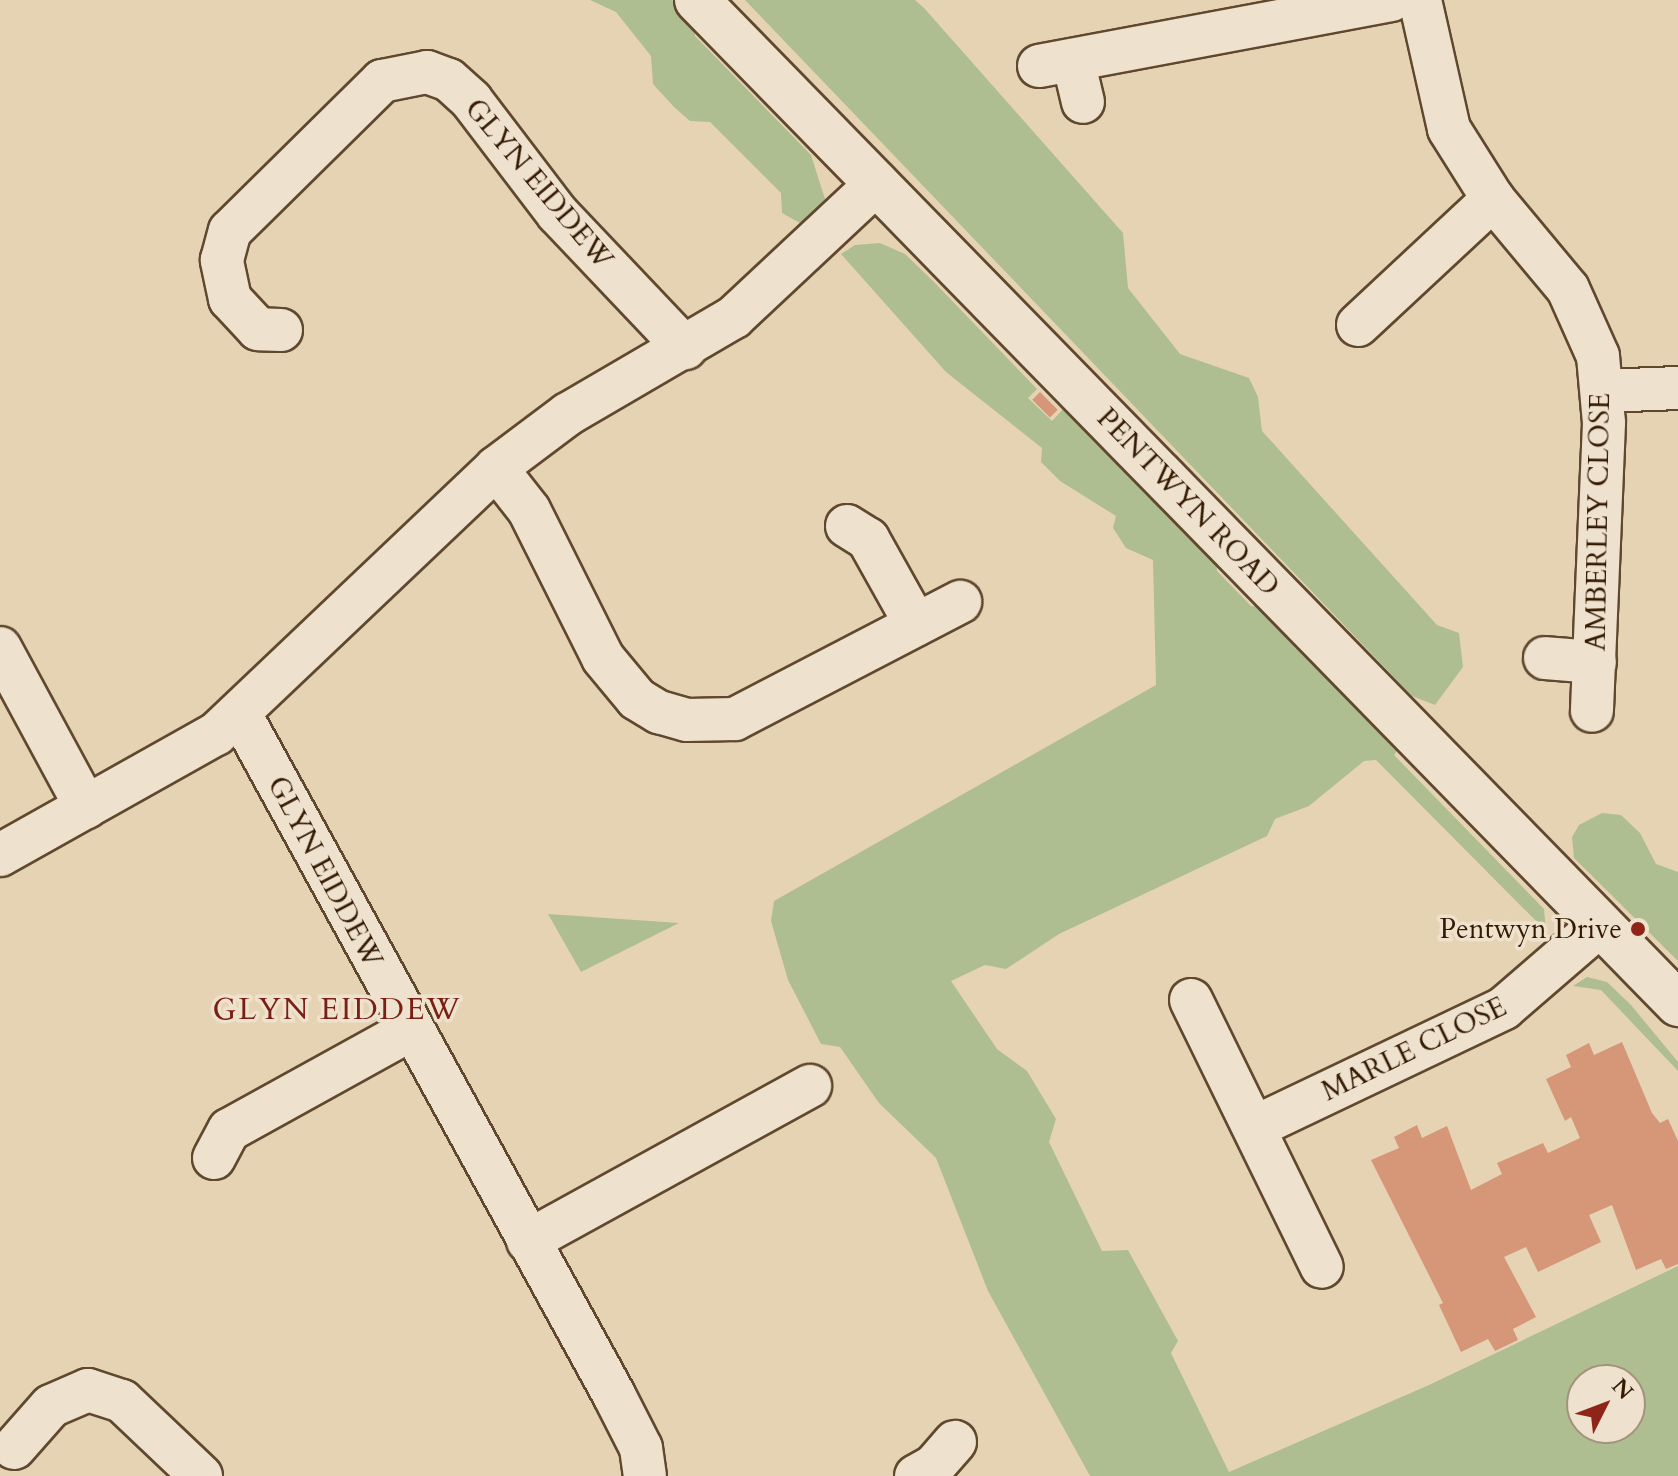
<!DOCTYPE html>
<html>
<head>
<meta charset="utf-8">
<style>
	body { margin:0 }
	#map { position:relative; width:1678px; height:1476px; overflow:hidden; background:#e5d3b4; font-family:Cardo,serif }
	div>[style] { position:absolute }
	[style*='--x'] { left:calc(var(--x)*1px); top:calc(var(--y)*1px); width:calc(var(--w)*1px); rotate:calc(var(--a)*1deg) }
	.green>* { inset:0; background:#afbe91 }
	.building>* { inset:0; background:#d69678; transform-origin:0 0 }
	.roads { filter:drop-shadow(2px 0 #60482e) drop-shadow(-2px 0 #60482e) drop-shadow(0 2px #60482e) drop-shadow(0 -2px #60482e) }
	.street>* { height:42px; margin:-21px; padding:0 21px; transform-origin:21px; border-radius:21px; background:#eee2ce }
	.secondary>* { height:44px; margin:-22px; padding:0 22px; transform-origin:22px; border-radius:22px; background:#eee2ce }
	.dots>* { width:22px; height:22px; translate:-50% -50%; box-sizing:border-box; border:4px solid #eee2ce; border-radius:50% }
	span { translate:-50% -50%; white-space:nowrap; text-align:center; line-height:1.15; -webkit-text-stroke:7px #eee2ce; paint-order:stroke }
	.street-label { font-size:28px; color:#341a02 }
	.poi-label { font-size:28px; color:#341a02 }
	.right { translate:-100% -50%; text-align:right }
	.neighbourhood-label { font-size:30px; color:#7a1f14; letter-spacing:2px }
	.north { position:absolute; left:1566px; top:1364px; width:80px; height:80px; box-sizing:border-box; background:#eee2ce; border:2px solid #a4927c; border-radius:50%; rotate:48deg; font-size:22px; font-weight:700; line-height:32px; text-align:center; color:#341a02 }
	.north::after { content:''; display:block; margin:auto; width:28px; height:36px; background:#8f2418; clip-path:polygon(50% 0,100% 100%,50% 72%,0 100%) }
</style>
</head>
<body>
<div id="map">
	<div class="green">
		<div style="clip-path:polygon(590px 0,672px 0,682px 8px,694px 20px,695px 36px,811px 155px,825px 199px,825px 217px,800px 223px,782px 213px,781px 193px,710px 122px,690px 121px,674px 107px,653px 84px,651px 56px,616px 12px)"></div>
		<div style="clip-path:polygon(745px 0,915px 0,924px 8px,1123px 233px,1128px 288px,1180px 354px,1249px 378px,1258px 397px,1262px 431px,1437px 625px,1459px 633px,1463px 667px,1435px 705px,1412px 696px)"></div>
		<div style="clip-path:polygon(evenodd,880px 243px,905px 254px,933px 281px,1037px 389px,1028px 398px,1052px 421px,1067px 405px,1216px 558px,1217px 571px,1251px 606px,1270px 608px,1399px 748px,1394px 755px,1544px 909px,1546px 931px,1376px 760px,1364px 761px,1309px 806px,1275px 819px,1267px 836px,1059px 934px,1006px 969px,985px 965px,951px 981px,997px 1049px,1027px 1071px,1056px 1119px,1049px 1142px,1102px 1251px,1128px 1250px,1178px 1341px,1171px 1353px,1229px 1472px,1429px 1385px,1678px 1266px,1678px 1476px,1090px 1476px,988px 1291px,936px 1158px,879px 1103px,840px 1047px,821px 1044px,788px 980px,771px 921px,774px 901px,1156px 685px,1153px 560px,1126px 548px,1113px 528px,1116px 516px,1060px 481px,1041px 462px,1042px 448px,946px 372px,841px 254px,855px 245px,880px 243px,1582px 1380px,1630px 1380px,1630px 1428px,1582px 1428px,1582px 1380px)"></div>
		<div style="clip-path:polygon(1602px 813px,1621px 815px,1640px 833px,1656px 864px,1678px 872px,1678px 961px,1574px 858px,1572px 837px,1579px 825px)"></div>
		<div style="clip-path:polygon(548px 914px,679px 923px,581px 972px)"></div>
		<div style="clip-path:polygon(1587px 977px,1607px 982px,1631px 1005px,1678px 1062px,1678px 1071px,1601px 990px,1573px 986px)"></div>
	</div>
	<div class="building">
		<div style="left:1040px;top:392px;width:25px;height:11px;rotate:45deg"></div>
		<div style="clip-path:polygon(1622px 1042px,1652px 1113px,1660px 1123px,1668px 1119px,1678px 1141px,1678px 1264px,1666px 1269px,1661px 1259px,1636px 1270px,1612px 1205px,1589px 1215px,1601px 1242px,1538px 1272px,1526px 1247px,1504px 1257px,1536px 1317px,1513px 1329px,1518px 1340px,1495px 1351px,1488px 1339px,1461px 1352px,1439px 1305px,1443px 1303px,1371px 1160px,1399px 1148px,1394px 1137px,1417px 1125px,1422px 1138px,1447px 1126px,1471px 1190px,1502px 1174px,1497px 1163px,1543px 1143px,1548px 1153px,1580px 1138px,1571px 1117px,1565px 1121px,1546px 1079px,1571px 1067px,1566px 1055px,1589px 1043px,1594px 1055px)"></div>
	</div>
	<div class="roads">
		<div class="street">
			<div style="--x:1420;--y:0;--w:132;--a:77.3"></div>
			<div style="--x:1449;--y:129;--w:83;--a:57.8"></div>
			<div style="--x:1493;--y:199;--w:117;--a:50.2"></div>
			<div style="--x:1568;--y:289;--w:73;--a:65.9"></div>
			<div style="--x:1598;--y:356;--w:67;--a:84.9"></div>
			<div style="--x:1604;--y:423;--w:288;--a:92.4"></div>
			<div style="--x:1073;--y:60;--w:43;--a:76.6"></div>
			<div style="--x:1039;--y:66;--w:358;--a:-10.6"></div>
			<div style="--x:1358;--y:325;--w:185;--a:-43"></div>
			<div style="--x:281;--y:330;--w:23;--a:-178"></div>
			<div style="--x:258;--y:329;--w:41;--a:-133"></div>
			<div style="--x:230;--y:299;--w:40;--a:-102"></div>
			<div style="--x:222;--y:260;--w:30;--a:-75"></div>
			<div style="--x:230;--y:231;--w:214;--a:-44.6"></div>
			<div style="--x:382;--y:81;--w:46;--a:-11.3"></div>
			<div style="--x:427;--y:72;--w:23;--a:20"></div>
			<div style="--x:449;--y:80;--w:30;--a:42"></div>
			<div style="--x:471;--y:100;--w:143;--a:52.7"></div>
			<div style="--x:558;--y:214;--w:185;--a:46.5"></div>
			<div style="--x:1603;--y:391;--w:75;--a:-2.3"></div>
			<div style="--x:496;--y:468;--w:53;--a:51.8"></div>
			<div style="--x:529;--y:510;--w:165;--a:63.4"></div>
			<div style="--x:603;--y:658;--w:53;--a:50.3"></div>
			<div style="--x:637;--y:699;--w:26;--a:31"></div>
			<div style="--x:659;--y:712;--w:29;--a:16"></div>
			<div style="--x:687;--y:720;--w:48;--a:-1.2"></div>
			<div style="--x:735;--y:719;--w:254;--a:-27.5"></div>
			<div style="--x:847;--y:526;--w:25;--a:32"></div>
			<div style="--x:868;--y:539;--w:98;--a:60.8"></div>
			<div style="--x:0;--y:648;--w:181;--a:61.6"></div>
			<div style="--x:1545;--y:658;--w:50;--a:4.6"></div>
			<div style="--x:240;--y:714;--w:777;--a:61.22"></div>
			<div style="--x:614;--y:1395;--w:59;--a:63"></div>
			<div style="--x:641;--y:1448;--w:28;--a:82"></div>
			<div style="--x:0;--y:855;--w:248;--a:-29.3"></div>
			<div style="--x:216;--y:734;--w:386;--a:-43.5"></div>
			<div style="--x:496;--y:468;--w:90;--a:-36.9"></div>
			<div style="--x:568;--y:414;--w:192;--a:-30.3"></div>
			<div style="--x:734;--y:317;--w:196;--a:-43.1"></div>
			<div style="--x:1191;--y:1000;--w:297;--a:63.9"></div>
			<div style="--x:1255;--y:1127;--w:276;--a:-25.5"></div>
			<div style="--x:1504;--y:1008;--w:127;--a:-40.8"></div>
			<div style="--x:214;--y:1158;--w:32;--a:-62"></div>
			<div style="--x:229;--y:1130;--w:207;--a:-28.9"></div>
			<div style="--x:528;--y:1241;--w:322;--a:-28.8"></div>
			<div style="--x:14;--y:1448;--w:56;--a:-48.6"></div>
			<div style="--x:51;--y:1406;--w:40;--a:-23.4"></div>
			<div style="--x:88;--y:1390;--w:36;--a:18"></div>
			<div style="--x:122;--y:1401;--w:109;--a:43.5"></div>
			<div style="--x:916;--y:1476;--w:21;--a:-29"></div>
			<div style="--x:934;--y:1466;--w:32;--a:-49"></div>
		</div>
		<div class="secondary">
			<div style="--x:697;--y:0;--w:1404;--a:45.66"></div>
		</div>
	</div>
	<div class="dots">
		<div style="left:1638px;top:929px;background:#8f2418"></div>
	</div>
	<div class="street-label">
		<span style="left:539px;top:184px;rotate:50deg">GLYN EIDDEW</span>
		<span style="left:1188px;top:502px;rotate:46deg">PENTWYN ROAD</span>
		<span style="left:1598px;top:522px;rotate:-89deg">AMBERLEY CLOSE</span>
		<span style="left:325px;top:872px;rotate:62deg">GLYN EIDDEW</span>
		<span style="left:1414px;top:1049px;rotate:-26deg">MARLE CLOSE</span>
	</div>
	<div class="poi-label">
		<span class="right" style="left:1622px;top:929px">Pentwyn Drive</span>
	</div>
	<div class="neighbourhood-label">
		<span style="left:337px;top:1010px">GLYN EIDDEW</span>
	</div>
	<div class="north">N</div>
</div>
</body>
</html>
